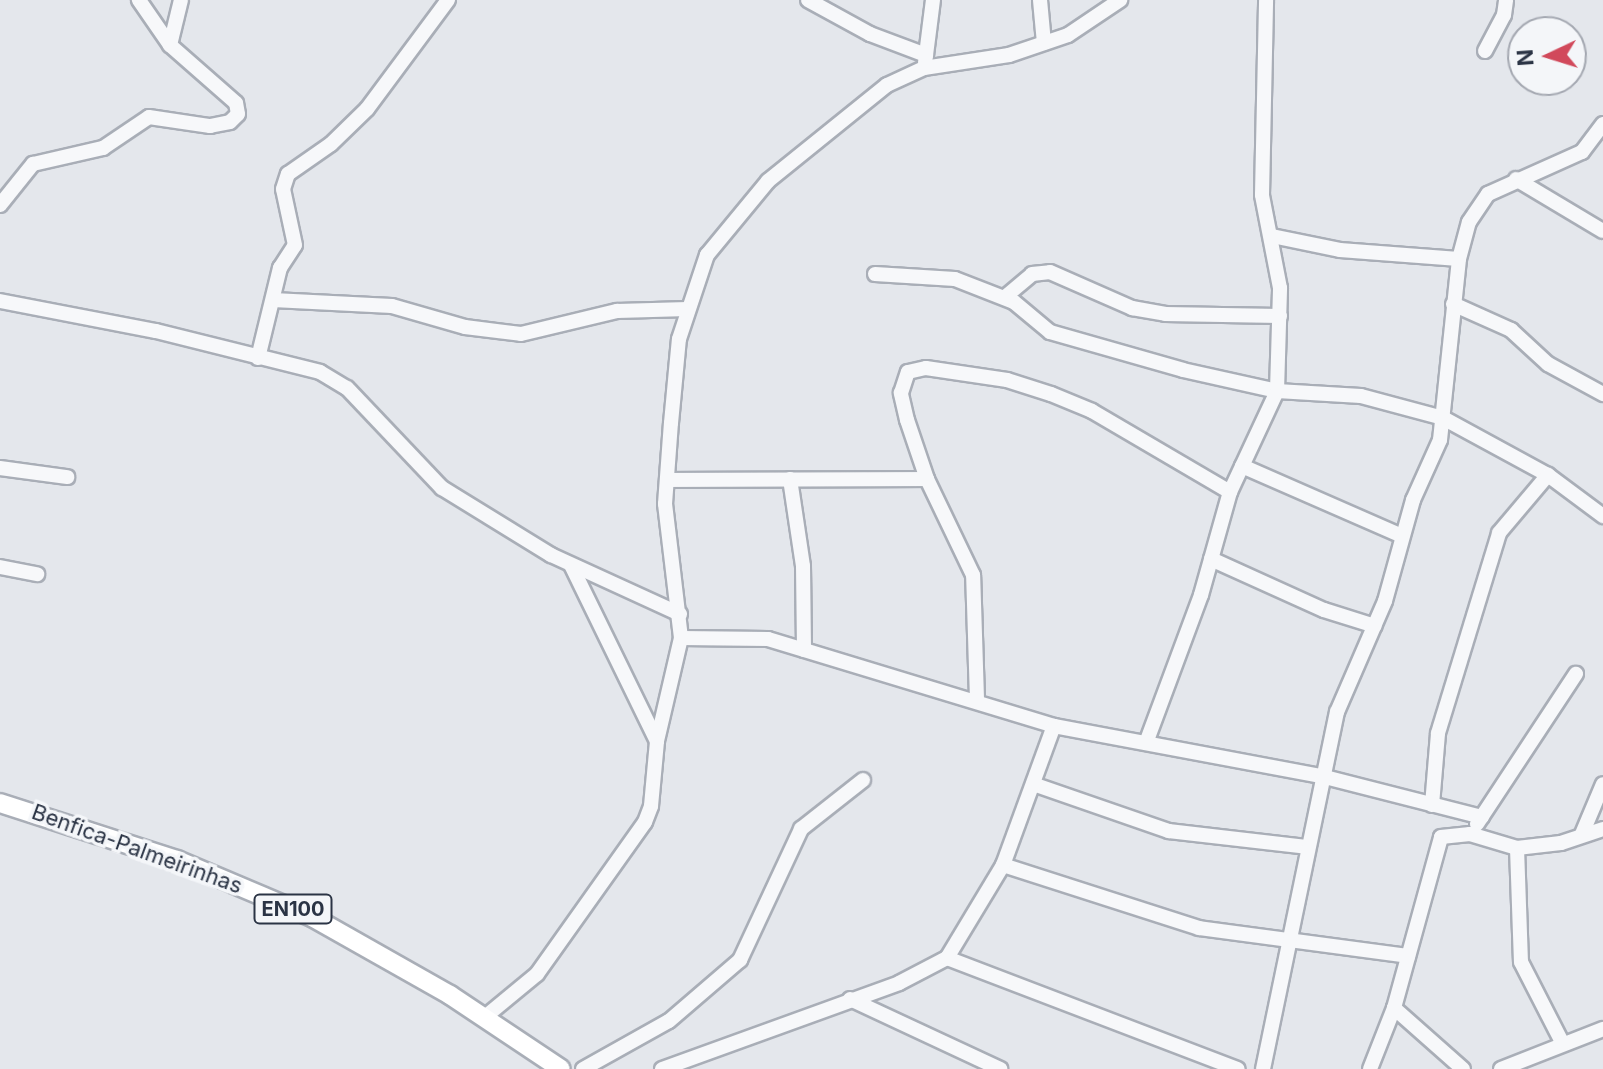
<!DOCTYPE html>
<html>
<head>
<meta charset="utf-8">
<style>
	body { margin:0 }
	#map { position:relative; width:1603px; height:1069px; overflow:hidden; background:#e4e7ec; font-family:Inter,sans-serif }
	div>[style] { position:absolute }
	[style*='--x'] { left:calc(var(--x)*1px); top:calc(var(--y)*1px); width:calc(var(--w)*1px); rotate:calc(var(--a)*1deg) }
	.roads { filter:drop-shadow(2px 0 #a9aeb7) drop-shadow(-2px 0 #a9aeb7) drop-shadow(0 2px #a9aeb7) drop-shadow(0 -2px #a9aeb7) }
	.minor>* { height:14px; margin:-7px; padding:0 7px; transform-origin:7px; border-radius:7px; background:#f7f8fa }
	.major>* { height:18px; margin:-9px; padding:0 9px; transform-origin:9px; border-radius:9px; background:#fff }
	span { translate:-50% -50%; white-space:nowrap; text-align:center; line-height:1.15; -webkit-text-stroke:7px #f4f6f9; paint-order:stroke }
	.shield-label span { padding:2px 6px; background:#f4f6f9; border:2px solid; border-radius:6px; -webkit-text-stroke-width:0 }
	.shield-label { font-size:20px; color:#2b3445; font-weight:700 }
	.street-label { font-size:22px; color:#2b3445 }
	.north { position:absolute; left:1507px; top:16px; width:80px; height:80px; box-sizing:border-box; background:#f4f6f9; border:2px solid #a4a8b1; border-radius:50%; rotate:266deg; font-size:22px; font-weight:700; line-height:32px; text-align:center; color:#2b3445 }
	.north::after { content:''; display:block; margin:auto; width:28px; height:36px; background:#d1495b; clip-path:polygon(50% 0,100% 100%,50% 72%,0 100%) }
</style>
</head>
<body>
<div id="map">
	<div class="roads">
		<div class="minor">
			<div style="--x:808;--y:0;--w:71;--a:28.7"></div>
			<div style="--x:870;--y:34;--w:60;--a:20.6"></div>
			<div style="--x:1040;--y:0;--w:43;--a:84.7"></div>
			<div style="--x:170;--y:45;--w:46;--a:-76.3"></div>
			<div style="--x:1485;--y:51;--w:41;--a:-62.2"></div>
			<div style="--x:1504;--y:15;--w:15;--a:-82"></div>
			<div style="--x:925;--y:63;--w:64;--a:-82.8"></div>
			<div style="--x:1516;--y:179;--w:101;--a:30.9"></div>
			<div style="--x:0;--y:205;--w:53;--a:-51.2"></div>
			<div style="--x:33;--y:164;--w:72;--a:-12.9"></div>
			<div style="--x:103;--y:148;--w:55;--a:-34"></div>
			<div style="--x:149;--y:117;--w:62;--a:8.4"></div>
			<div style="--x:210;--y:126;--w:20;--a:-11"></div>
			<div style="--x:230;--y:122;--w:11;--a:-45"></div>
			<div style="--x:238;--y:114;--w:11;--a:-100"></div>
			<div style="--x:236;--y:103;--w:88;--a:-138.7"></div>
			<div style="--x:170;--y:45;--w:55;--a:-124.6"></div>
			<div style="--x:1272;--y:236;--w:69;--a:11.6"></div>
			<div style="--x:1340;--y:250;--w:119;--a:4.3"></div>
			<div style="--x:875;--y:274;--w:80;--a:3.6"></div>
			<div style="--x:955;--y:279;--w:63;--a:21.3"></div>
			<div style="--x:1014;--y:302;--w:47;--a:39.8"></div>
			<div style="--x:1050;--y:332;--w:138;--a:15.9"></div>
			<div style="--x:1183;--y:370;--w:96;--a:12.6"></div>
			<div style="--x:1277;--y:391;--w:84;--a:3.4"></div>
			<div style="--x:1361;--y:396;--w:85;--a:15"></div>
			<div style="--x:1443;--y:418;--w:119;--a:28.5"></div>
			<div style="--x:1548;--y:475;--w:69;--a:36.7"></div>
			<div style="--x:1005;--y:297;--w:35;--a:-40"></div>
			<div style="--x:1032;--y:274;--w:18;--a:-6"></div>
			<div style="--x:1050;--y:272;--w:90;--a:23.7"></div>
			<div style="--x:1132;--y:308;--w:34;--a:10"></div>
			<div style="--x:1165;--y:314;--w:115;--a:1"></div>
			<div style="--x:273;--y:300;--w:119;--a:2.9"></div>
			<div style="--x:392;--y:306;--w:76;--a:16"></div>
			<div style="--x:465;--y:327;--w:56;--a:7.1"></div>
			<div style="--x:521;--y:334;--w:99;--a:-13.5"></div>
			<div style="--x:617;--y:311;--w:71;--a:-1.6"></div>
			<div style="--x:0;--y:301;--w:159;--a:10.9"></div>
			<div style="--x:156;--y:331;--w:169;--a:14"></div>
			<div style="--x:320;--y:372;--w:31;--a:31"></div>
			<div style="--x:347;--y:388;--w:138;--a:46.5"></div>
			<div style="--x:442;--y:488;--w:128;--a:31.6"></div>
			<div style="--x:551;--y:555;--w:142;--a:24.6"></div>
			<div style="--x:1453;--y:304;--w:64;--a:24.1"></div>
			<div style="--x:1511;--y:330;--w:50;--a:42.6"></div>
			<div style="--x:1548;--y:364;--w:63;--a:28.6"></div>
			<div style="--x:258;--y:358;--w:93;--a:-76.3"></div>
			<div style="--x:280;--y:268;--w:27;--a:-57"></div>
			<div style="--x:295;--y:245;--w:57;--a:-102.1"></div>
			<div style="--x:283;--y:189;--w:16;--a:-72"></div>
			<div style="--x:288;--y:174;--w:52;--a:-34.9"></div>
			<div style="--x:331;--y:144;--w:50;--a:-44.2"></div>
			<div style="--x:367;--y:109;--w:136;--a:-53.4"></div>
			<div style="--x:1242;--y:466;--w:175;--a:23.6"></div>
			<div style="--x:0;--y:468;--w:68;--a:7.7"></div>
			<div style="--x:790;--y:479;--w:88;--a:81.5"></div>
			<div style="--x:803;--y:566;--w:84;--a:89.3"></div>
			<div style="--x:667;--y:480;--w:260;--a:-0.2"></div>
			<div style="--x:1211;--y:559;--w:124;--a:24.3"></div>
			<div style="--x:1324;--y:610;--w:53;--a:17.4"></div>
			<div style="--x:571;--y:565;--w:196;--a:64"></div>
			<div style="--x:0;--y:567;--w:38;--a:11"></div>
			<div style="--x:681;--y:638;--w:87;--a:0.7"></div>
			<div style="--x:768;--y:639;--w:299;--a:16.9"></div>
			<div style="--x:1054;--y:726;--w:272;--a:10.6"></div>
			<div style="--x:1321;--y:776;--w:166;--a:14.3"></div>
			<div style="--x:977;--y:699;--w:124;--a:-91.8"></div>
			<div style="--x:973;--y:575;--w:106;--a:-115.6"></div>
			<div style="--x:927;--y:479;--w:62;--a:-108.7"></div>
			<div style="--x:907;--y:420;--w:28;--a:-103"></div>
			<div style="--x:901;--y:393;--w:22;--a:-72"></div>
			<div style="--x:908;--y:372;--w:18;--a:-13"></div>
			<div style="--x:926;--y:368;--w:82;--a:8.4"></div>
			<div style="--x:1007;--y:380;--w:46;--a:17.7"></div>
			<div style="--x:1051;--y:394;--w:44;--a:22.5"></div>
			<div style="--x:1092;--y:411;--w:160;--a:30.4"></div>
			<div style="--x:1146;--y:743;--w:158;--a:-69.6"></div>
			<div style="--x:1201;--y:595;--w:107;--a:-74.3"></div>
			<div style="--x:1230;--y:492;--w:111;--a:-65"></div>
			<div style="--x:1277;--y:391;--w:103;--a:-88.3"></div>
			<div style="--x:1280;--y:288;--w:95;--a:-101"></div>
			<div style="--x:1262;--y:195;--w:195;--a:-88.8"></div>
			<div style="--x:1033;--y:784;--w:144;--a:19.1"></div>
			<div style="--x:1169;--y:831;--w:140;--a:6.6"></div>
			<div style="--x:1432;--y:805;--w:72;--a:-85.2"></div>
			<div style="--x:1438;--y:733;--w:209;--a:-73"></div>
			<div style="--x:1499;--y:533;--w:76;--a:-49.8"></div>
			<div style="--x:1477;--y:824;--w:180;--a:-56.6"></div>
			<div style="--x:1582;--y:834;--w:54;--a:-67.2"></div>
			<div style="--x:1517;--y:848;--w:114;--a:88"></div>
			<div style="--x:1521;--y:962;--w:92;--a:62.9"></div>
			<div style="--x:1003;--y:865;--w:206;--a:17.8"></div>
			<div style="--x:1199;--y:928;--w:211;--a:7.6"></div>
			<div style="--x:947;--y:958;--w:311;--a:20.9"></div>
			<div style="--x:850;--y:999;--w:166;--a:25"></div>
			<div style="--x:1394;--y:1008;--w:92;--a:41.5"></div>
			<div style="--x:485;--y:1017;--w:67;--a:-39.6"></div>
			<div style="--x:537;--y:974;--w:186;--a:-54.6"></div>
			<div style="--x:645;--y:822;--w:17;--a:-69"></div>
			<div style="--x:651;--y:806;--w:65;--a:-84.7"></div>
			<div style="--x:657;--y:741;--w:106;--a:-76.9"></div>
			<div style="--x:681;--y:638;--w:135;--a:-96.8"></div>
			<div style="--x:665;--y:504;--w:81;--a:-85.8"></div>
			<div style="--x:671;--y:423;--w:84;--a:-84.6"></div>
			<div style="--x:679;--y:339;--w:89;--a:-71.6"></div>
			<div style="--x:707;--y:255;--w:96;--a:-50.5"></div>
			<div style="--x:768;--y:181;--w:153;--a:-38.9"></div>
			<div style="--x:887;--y:85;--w:41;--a:-24.7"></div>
			<div style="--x:924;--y:68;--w:86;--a:-8.7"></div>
			<div style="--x:1009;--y:55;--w:62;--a:-18.7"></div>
			<div style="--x:1068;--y:35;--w:63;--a:-33.9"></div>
			<div style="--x:583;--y:1069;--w:98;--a:-29.2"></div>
			<div style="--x:669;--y:1021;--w:94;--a:-40.7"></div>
			<div style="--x:740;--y:960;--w:145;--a:-65"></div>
			<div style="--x:801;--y:829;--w:79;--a:-38.3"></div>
			<div style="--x:662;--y:1069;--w:252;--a:-19.9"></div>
			<div style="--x:899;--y:983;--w:54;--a:-27.5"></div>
			<div style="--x:947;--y:958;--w:109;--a:-58.9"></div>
			<div style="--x:1003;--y:865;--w:148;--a:-69.9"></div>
			<div style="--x:1263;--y:1069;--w:365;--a:-78.3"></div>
			<div style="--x:1337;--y:712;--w:121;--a:-66.6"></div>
			<div style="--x:1385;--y:601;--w:105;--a:-74.5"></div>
			<div style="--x:1413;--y:500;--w:66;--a:-65.8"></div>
			<div style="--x:1440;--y:440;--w:182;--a:-84"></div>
			<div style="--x:1459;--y:259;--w:38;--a:-75"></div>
			<div style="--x:1469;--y:222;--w:34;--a:-56"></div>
			<div style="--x:1488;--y:194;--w:103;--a:-24.1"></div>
			<div style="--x:1582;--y:152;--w:35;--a:-53"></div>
			<div style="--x:1370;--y:1069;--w:66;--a:-68.5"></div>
			<div style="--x:1394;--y:1008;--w:177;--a:-74.6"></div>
			<div style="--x:1441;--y:837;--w:29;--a:-6"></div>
			<div style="--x:1470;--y:834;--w:49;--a:16.6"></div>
			<div style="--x:1517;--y:848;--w:44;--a:-6.5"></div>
			<div style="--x:1561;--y:843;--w:44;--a:-18.4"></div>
			<div style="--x:1501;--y:1069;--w:110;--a:-21.4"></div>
		</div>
		<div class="major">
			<div style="--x:0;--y:803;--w:186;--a:17.9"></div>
			<div style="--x:177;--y:860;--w:149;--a:22.9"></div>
			<div style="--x:314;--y:918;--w:156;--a:29.5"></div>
			<div style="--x:450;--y:995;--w:133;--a:33.7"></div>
		</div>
	</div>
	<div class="shield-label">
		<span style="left:293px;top:909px">EN100</span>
	</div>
	<div class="street-label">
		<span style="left:137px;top:849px;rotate:20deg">Benfica-Palmeirinhas</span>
	</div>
	<div class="north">N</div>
</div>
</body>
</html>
